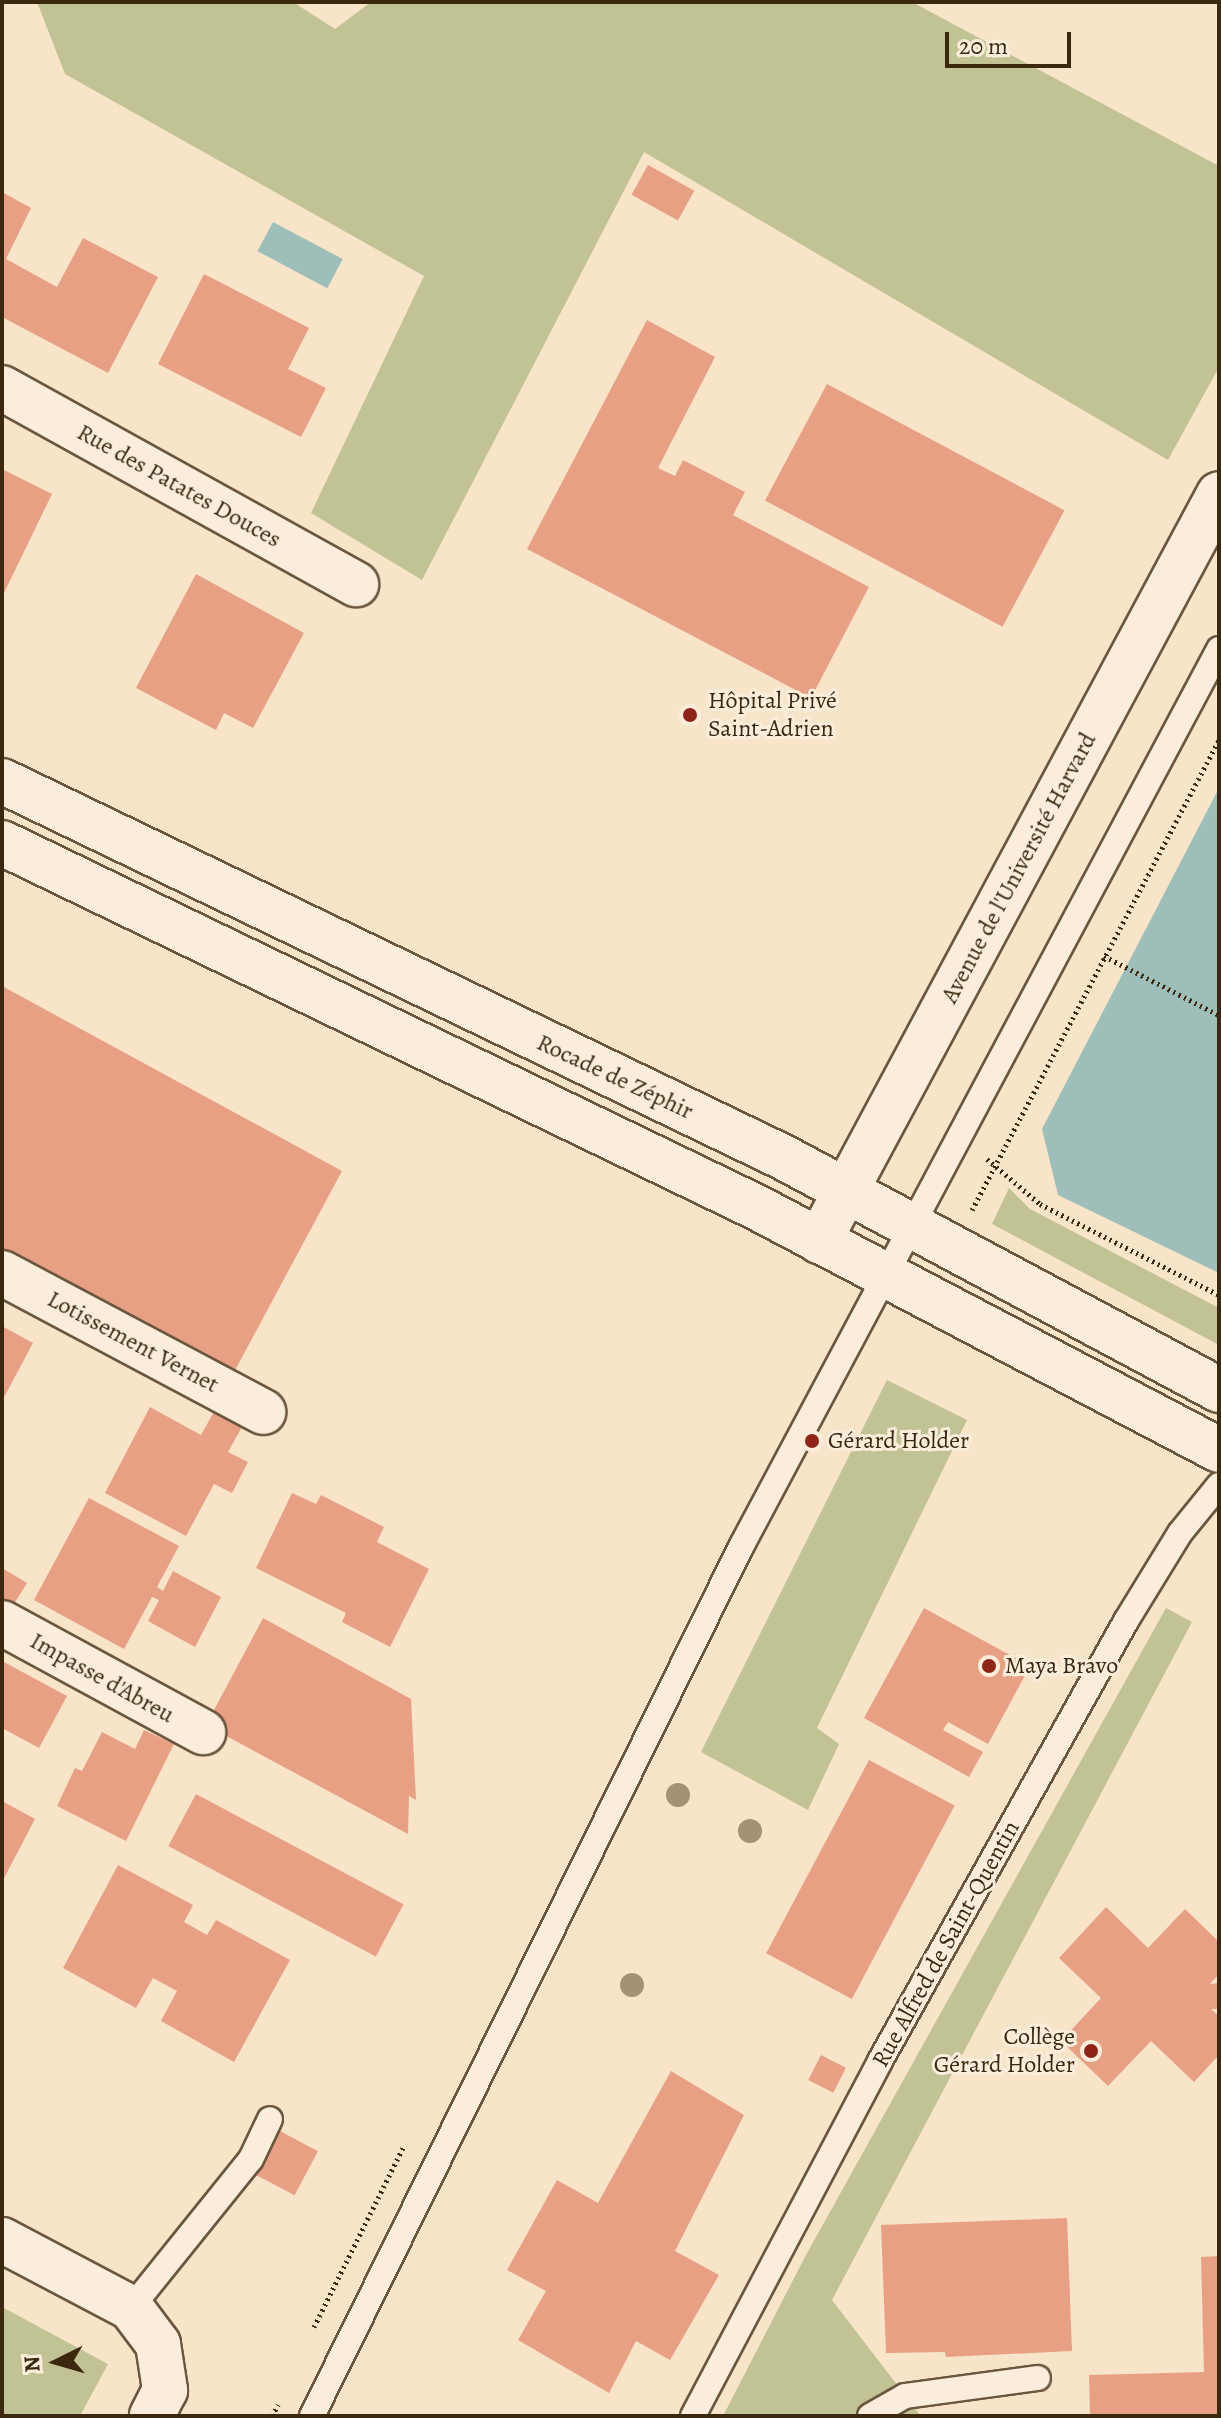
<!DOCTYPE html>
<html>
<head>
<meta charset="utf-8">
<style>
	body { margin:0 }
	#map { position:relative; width:1221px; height:2418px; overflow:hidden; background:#f8e4c9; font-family:Alegreya,serif }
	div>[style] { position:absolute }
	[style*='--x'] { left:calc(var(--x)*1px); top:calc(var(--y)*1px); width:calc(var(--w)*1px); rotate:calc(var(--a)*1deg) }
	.green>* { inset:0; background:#c1c394 }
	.water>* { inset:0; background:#9dbeb9; transform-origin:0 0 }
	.building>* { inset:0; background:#e8a084; transform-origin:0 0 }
	.path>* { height:5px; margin-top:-2.5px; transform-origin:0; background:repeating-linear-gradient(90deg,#3c280f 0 2px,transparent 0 6px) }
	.roads { filter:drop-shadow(2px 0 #6b573e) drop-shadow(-2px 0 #6b573e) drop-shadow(0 2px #6b573e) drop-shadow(0 -2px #6b573e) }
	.lane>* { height:24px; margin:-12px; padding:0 12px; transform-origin:12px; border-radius:12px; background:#faeddc }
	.street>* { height:44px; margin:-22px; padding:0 22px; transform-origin:22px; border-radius:22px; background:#faeddc }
	.secondary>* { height:44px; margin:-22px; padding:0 22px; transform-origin:22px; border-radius:22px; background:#faeddc }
	.trees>* { width:24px; height:24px; margin:-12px; border-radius:50%; background:#a39275 }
	.dots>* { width:22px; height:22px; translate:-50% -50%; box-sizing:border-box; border:4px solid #faeddc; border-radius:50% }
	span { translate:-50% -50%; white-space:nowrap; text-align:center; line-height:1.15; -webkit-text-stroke:6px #faeddc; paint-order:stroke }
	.street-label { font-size:24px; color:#3c280f }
	.poi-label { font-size:24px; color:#3c280f }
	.left { translate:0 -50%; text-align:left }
	.right { translate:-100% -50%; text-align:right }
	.frame { position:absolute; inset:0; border:4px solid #3c280f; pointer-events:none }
	.north { position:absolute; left:16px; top:2322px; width:80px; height:80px; -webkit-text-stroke:6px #faeddc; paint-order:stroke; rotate:265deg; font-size:22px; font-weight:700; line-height:32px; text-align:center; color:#3c280f }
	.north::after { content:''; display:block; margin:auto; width:28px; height:36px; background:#3c280f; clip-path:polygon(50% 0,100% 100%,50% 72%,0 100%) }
	.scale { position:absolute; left:945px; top:32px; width:126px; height:36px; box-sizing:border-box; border:4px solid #3c280f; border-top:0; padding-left:10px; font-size:24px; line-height:28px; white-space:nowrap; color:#3c280f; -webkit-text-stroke:6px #faeddc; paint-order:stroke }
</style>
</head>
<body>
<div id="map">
	<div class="green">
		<div style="clip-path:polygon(37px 2px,293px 2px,335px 29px,371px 2px,912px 2px,1219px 166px,1219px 367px,1168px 460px,644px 152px,422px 580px,311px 513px,424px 276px,65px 74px)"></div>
		<div style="clip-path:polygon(1009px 1188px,1030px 1209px,1219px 1308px,1219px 1345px,992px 1224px)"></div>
		<div style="clip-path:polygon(887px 1380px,967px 1420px,817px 1728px,839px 1744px,808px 1810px,701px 1752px)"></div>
		<div style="clip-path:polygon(1166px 1608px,1192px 1622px,832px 2300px,921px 2416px,723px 2416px,806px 2255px)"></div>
		<div style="clip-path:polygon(2px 2307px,108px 2364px,80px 2416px,2px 2416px)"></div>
	</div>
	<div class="water">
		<div style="left:273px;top:222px;width:79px;height:33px;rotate:28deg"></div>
		<div style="clip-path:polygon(1219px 788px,1219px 1273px,1058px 1195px,1042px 1129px)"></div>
	</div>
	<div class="building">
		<div style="left:648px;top:165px;width:53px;height:34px;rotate:29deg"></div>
		<div style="clip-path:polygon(2px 192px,31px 208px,6px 259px,57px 287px,83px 238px,158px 277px,108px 373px,2px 317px)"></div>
		<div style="clip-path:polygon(204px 274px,309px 328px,288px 369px,326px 388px,301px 437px,158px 364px)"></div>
		<div style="clip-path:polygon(647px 320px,715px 357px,658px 468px,675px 476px,683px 460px,745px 492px,733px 515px,869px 587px,811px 698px,527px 549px)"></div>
		<div style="left:827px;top:384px;width:269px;height:132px;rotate:28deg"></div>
		<div style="clip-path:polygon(2px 469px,52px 494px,2px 597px)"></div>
		<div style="clip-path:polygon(196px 574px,304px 633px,253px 728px,224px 713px,216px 730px,136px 688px)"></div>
		<div style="clip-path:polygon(2px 986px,342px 1171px,233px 1374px,2px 1248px)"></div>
		<div style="clip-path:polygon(2px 1326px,33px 1343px,2px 1401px)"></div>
		<div style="clip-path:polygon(150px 1407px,201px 1435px,215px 1410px,243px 1425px,228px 1452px,248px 1462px,232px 1493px,214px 1484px,186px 1536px,105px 1493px)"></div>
		<div style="clip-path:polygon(292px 1493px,316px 1504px,321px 1495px,384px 1527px,377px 1542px,429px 1569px,390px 1647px,342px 1622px,346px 1613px,256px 1568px)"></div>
		<div style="clip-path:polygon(89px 1498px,179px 1546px,157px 1587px,163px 1591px,173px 1571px,221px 1597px,195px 1647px,148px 1621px,159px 1600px,152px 1597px,124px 1649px,34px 1600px)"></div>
		<div style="clip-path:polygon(2px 1568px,27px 1583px,12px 1607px,2px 1600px)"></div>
		<div style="clip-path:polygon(924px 1608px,1030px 1666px,988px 1744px,948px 1722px,943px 1730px,983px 1752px,969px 1777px,864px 1718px)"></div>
		<div style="clip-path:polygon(263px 1618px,411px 1699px,416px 1800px,409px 1796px,408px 1834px,206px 1725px)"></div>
		<div style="clip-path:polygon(2px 1661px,67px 1696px,39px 1748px,2px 1728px)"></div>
		<div style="clip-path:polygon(144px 1730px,174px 1744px,126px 1841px,57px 1806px,75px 1768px,82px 1771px,102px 1732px,135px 1749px)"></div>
		<div style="left:869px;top:1760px;width:97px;height:219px;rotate:28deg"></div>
		<div style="left:196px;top:1794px;width:235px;height:59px;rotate:28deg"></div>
		<div style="clip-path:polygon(2px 1801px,35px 1819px,2px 1882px)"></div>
		<div style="clip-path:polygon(118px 1865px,193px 1905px,184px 1922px,207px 1935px,216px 1920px,290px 1960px,234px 2062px,161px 2021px,177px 1991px,153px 1978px,136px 2008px,63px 1968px)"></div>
		<div style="clip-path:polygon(1106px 1907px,1148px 1948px,1185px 1909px,1219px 1942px,1219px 1974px,1210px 1984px,1219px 1983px,1219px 2009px,1211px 2009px,1219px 2016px,1219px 2055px,1194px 2082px,1151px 2041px,1108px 2086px,1061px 2041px,1101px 1998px,1059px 1958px)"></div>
		<div style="left:821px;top:2055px;width:28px;height:28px;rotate:27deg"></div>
		<div style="clip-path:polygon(671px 2071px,744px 2115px,675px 2251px,719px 2275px,670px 2360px,636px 2341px,609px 2393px,518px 2340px,546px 2291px,507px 2270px,557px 2180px,598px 2203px)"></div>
		<div style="left:280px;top:2131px;width:43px;height:50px;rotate:28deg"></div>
		<div style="clip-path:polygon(1067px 2218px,1072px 2351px,946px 2357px,945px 2352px,886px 2353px,881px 2225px)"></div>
		<div style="clip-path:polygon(1219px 2256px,1219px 2416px,1090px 2416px,1089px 2375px,1204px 2372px,1201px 2257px)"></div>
	</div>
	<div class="path">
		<div style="--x:1104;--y:956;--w:129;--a:27.2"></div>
		<div style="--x:987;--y:1159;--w:70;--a:40.3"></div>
		<div style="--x:1040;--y:1204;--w:201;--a:26.9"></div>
		<div style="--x:972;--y:1210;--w:531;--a:-62.28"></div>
		<div style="--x:314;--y:2327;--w:202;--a:-63.6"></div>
		<div style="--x:272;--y:2416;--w:13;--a:-61"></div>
	</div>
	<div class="roads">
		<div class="lane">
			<div style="--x:131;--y:2308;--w:191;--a:-51.2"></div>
			<div style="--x:251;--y:2159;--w:44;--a:-64.6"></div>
			<div style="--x:312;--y:2416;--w:971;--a:-63.73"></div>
			<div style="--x:742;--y:1545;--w:1015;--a:-61.97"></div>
			<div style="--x:693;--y:2416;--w:401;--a:-62.2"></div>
			<div style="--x:880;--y:2061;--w:504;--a:-60.79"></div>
			<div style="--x:1126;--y:1621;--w:103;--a:-58.5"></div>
			<div style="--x:1180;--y:1533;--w:62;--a:-50.9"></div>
			<div style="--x:870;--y:2416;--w:40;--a:-29.7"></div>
			<div style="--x:905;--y:2396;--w:134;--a:-7.7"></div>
		</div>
		<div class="street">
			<div style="--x:2;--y:388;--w:405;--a:29"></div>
			<div style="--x:819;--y:1241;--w:847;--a:-61.83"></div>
			<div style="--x:2;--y:1273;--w:296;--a:28"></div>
			<div style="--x:2;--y:1623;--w:229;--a:28.5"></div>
			<div style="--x:2;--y:2240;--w:146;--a:27.8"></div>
			<div style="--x:131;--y:2308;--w:45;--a:53.1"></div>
			<div style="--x:158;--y:2344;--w:47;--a:81.3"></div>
			<div style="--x:165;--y:2390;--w:29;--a:117"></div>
		</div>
		<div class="secondary">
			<div style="--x:2;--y:781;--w:865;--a:25.71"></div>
			<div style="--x:781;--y:1156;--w:497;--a:28.1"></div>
			<div style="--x:2;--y:843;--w:837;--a:25.77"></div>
			<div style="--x:756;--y:1207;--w:523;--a:27.69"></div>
		</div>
	</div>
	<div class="trees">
		<div style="left:678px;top:1795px"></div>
		<div style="left:750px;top:1831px"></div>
		<div style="left:632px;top:1985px"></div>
	</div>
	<div class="dots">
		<div style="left:690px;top:715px;background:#8f2418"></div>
		<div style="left:812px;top:1441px;background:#8f2418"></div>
		<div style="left:989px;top:1666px;background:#8f2418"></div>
		<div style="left:1091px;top:2051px;background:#8f2418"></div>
	</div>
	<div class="street-label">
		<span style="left:179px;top:486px;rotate:29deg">Rue des Patates Douces</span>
		<span style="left:1019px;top:868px;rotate:-62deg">Avenue de l'Université Harvard</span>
		<span style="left:615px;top:1077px;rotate:25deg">Rocade de Zéphir</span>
		<span style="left:133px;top:1342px;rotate:28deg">Lotissement Vernet</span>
		<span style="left:102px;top:1678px;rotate:29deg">Impasse d'Abreu</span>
		<span style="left:946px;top:1944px;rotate:-61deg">Rue Alfred de Saint-Quentin</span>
	</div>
	<div class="poi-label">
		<span class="left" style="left:708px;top:715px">Hôpital Privé<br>Saint-Adrien</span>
		<span class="left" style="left:828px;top:1441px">Gérard Holder</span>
		<span class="left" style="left:1005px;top:1666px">Maya Bravo</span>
		<span class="right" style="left:1075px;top:2051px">Collège<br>Gérard Holder</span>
	</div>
	<div class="frame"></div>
	<div class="north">N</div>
	<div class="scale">20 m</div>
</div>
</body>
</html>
